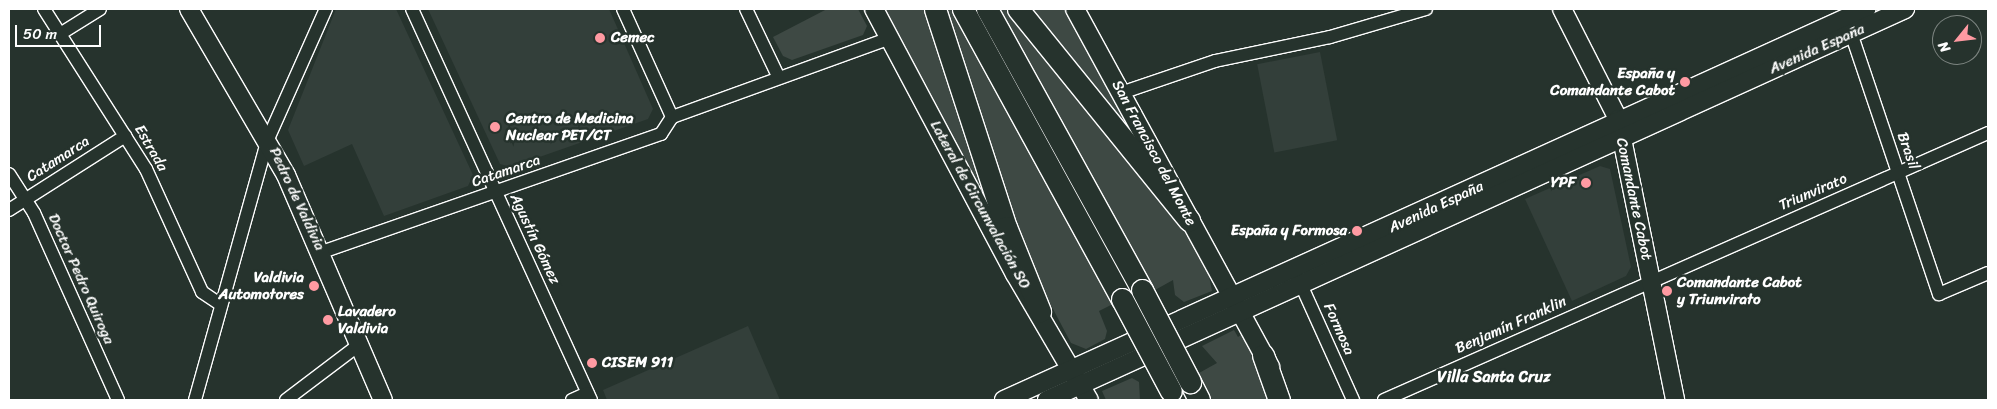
<!DOCTYPE html>
<html>
<head>
<meta charset="utf-8">
<style>
	body { margin:0 }
	#map { position:relative; width:1997px; height:409px; overflow:hidden; background:#26332d; font-family:Sriracha,sans-serif }
	div>[style] { position:absolute }
	[style*='--x'] { left:calc(var(--x)*1px); top:calc(var(--y)*1px); width:calc(var(--w)*1px); rotate:calc(var(--a)*1deg) }
	.built>* { inset:0; background:#333f3a; transform-origin:0 0 }
	.green>* { inset:0; background:#3e4944 }
	.roads { filter:drop-shadow(1px 0 #fff) drop-shadow(-1px 0 #fff) drop-shadow(0 1px #fff) drop-shadow(0 -1px #fff) }
	.street>* { height:12px; margin:-6px; padding:0 6px; transform-origin:6px; border-radius:6px; background:#26332d }
	.secondary>* { height:18px; margin:-9px; padding:0 9px; transform-origin:9px; border-radius:9px; background:#26332d }
	.highway>* { height:21px; margin:-10.5px; padding:0 10.5px; transform-origin:10.5px; border-radius:10.5px; background:#26332d }
	.bridges { filter:drop-shadow(1px 0 #fff) drop-shadow(-1px 0 #fff) drop-shadow(0 1px #fff) drop-shadow(0 -1px #fff) }
	.highway-bridge>* { height:21px; margin:-10.5px; padding:0 10.5px; transform-origin:10.5px; border-radius:10.5px; background:#26332d }
	.dots>* { width:14px; height:14px; translate:-50% -50%; box-sizing:border-box; border:2px solid #26332d; border-radius:50% }
	span { translate:-50% -50%; white-space:nowrap; text-align:center; line-height:1.15; -webkit-text-stroke:5px #26332d; paint-order:stroke }
	.poi-label { font-size:15px; color:#fff; font-weight:700 }
	.left { translate:0 -50%; text-align:left }
	.right { translate:-100% -50%; text-align:right }
	.street-label { font-size:15px; color:#fff }
	.neighbourhood-label { font-size:16px; color:#fff; font-weight:700 }
	.frame { position:absolute; inset:0; border:10px solid #fff; pointer-events:none }
	.north { position:absolute; left:1932px; top:15px; width:50px; height:50px; box-sizing:border-box; background:#26332d; border:1px solid #7d8581; border-radius:50%; rotate:241deg; font-size:14px; font-weight:700; line-height:20px; text-align:center; color:#fff }
	.north::after { content:''; display:block; margin:auto; width:18px; height:22px; background:#ff9aa2; clip-path:polygon(50% 0,100% 100%,50% 72%,0 100%) }
	.scale { position:absolute; left:15px; top:25px; width:86px; height:22px; box-sizing:border-box; border:2px solid #fff; border-top:0; padding-left:6px; font-size:15px; line-height:18px; white-space:nowrap; color:#fff; -webkit-text-stroke:4px #26332d; paint-order:stroke }
</style>
</head>
<body>
<div id="map">
	<div class="built">
		<div style="clip-path:polygon(336px 9px,396px 9px,473px 175px,468px 186px,384px 216px,352px 144px,304px 166px,288px 130px)"></div>
		<div style="clip-path:polygon(428px 9px,609px 9px,653px 109px,648px 119px,511px 167px,500px 164px)"></div>
		<div style="left:1320px;top:52px;width:90px;height:64px;rotate:79deg"></div>
		<div style="clip-path:polygon(1600px 166px,1610px 169px,1631px 267px,1626px 276px,1572px 301px,1525px 199px)"></div>
		<div style="clip-path:polygon(748px 326px,780px 400px,607px 400px,603px 390px)"></div>
	</div>
	<div class="green">
		<div style="clip-path:polygon(827px 9px,858px 9px,867px 26px,863px 35px,792px 60px,783px 56px,773px 37px)"></div>
		<div style="clip-path:polygon(885px 9px,927px 9px,994px 220px,950px 133px)"></div>
		<div style="clip-path:polygon(941px 9px,952px 10px,1113px 304px,1099px 311px,1107px 331px,1105px 339px,1086px 349px,1071px 343px,1026px 258px)"></div>
		<div style="clip-path:polygon(999px 9px,1011px 9px,1168px 202px,1208px 271px,1212px 291px,1184px 302px,1175px 295px,1173px 280px,1155px 290px,1151px 285px)"></div>
		<div style="clip-path:polygon(1027px 9px,1064px 9px,1147px 156px)"></div>
		<div style="clip-path:polygon(1234px 330px,1238px 337px,1242px 334px,1275px 400px,1211px 400px,1199px 373px,1217px 363px,1202px 346px)"></div>
		<div style="clip-path:polygon(1132px 378px,1139px 382px,1140px 400px,1106px 400px,1102px 391px)"></div>
	</div>
	<div class="roads">
		<div class="street">
			<div style="--x:44;--y:9;--w:190;--a:57.5"></div>
			<div style="--x:146;--y:169;--w:135;--a:65.5"></div>
			<div style="--x:202;--y:292;--w:23;--a:34"></div>
			<div style="--x:412;--y:9;--w:430;--a:65.4"></div>
			<div style="--x:623;--y:9;--w:119;--a:65.6"></div>
			<div style="--x:746;--y:9;--w:76;--a:64.4"></div>
			<div style="--x:1849;--y:27;--w:282;--a:71.4"></div>
			<div style="--x:1939;--y:294;--w:53;--a:-23.2"></div>
			<div style="--x:60;--y:34;--w:47;--a:-32"></div>
			<div style="--x:1121;--y:93;--w:99;--a:-18.8"></div>
			<div style="--x:1215;--y:61;--w:117;--a:-11.8"></div>
			<div style="--x:1330;--y:37;--w:100;--a:-16.3"></div>
			<div style="--x:9;--y:174;--w:46;--a:57.3"></div>
			<div style="--x:34;--y:213;--w:205;--a:65.8"></div>
			<div style="--x:9;--y:210;--w:138;--a:-32.5"></div>
			<div style="--x:322;--y:252;--w:359;--a:-19.2"></div>
			<div style="--x:661;--y:134;--w:20;--a:-57"></div>
			<div style="--x:672;--y:117;--w:232;--a:-19.9"></div>
			<div style="--x:1298;--y:278;--w:134;--a:65.7"></div>
			<div style="--x:195;--y:400;--w:271;--a:-74.4"></div>
			<div style="--x:268;--y:139;--w:142;--a:-66"></div>
			<div style="--x:286;--y:400;--w:93;--a:-37.1"></div>
			<div style="--x:572;--y:400;--w:17;--a:-24"></div>
			<div style="--x:1384;--y:400;--w:660;--a:-23.85"></div>
		</div>
		<div class="secondary">
			<div style="--x:189;--y:9;--w:192;--a:59.7"></div>
			<div style="--x:286;--y:175;--w:245;--a:66.7"></div>
			<div style="--x:874;--y:9;--w:300;--a:62"></div>
			<div style="--x:1015;--y:274;--w:146;--a:59.6"></div>
			<div style="--x:1075;--y:9;--w:408;--a:61.4"></div>
			<div style="--x:1562;--y:9;--w:123;--a:63"></div>
			<div style="--x:1618;--y:119;--w:287;--a:78.5"></div>
			<div style="--x:1004;--y:400;--w:947;--a:-24.4"></div>
			<div style="--x:1047;--y:400;--w:943;--a:-24.5"></div>
		</div>
		<div class="highway">
			<div style="--x:935;--y:9;--w:229;--a:72"></div>
			<div style="--x:1006;--y:227;--w:91;--a:68"></div>
			<div style="--x:963;--y:9;--w:331;--a:61.3"></div>
			<div style="--x:987;--y:9;--w:321;--a:61.1"></div>
			<div style="--x:1018;--y:9;--w:272;--a:51"></div>
			<div style="--x:1263;--y:355;--w:48;--a:70.4"></div>
			<div style="--x:1190;--y:382;--w:20;--a:63"></div>
		</div>
	</div>
	<div class="bridges">
		<div class="highway-bridge">
			<div style="--x:1142;--y:290;--w:104;--a:62.4"></div>
			<div style="--x:1122;--y:299;--w:104;--a:62"></div>
		</div>
	</div>
	<div class="dots">
		<div style="left:600px;top:38px;background:#ff9aa2"></div>
		<div style="left:1685px;top:82px;background:#ff9aa2"></div>
		<div style="left:495px;top:127px;background:#ff9aa2"></div>
		<div style="left:1586px;top:183px;background:#ff9aa2"></div>
		<div style="left:1357px;top:231px;background:#ff9aa2"></div>
		<div style="left:314px;top:286px;background:#ff9aa2"></div>
		<div style="left:1667px;top:291px;background:#ff9aa2"></div>
		<div style="left:328px;top:320px;background:#ff9aa2"></div>
		<div style="left:592px;top:363px;background:#ff9aa2"></div>
	</div>
	<div class="poi-label">
		<span class="left" style="left:611px;top:38px">Cemec</span>
		<span class="right" style="left:1675px;top:82px">España y<br>Comandante Cabot</span>
		<span class="left" style="left:506px;top:127px">Centro de Medicina<br>Nuclear PET/CT</span>
		<span class="right" style="left:1576px;top:183px">YPF</span>
		<span class="right" style="left:1347px;top:231px">España y Formosa</span>
		<span class="right" style="left:304px;top:286px">Valdivia<br>Automotores</span>
		<span class="left" style="left:1677px;top:291px">Comandante Cabot<br>y Triunvirato</span>
		<span class="left" style="left:338px;top:320px">Lavadero<br>Valdivia</span>
		<span class="left" style="left:602px;top:363px">CISEM 911</span>
	</div>
	<div class="street-label">
		<span style="left:1817px;top:49px;rotate:-24deg">Avenida España</span>
		<span style="left:151px;top:148px;rotate:60deg">Estrada</span>
		<span style="left:1908px;top:151px;rotate:71deg">Brasil</span>
		<span style="left:1154px;top:153px;rotate:62deg">San Francisco del Monte</span>
		<span style="left:58px;top:159px;rotate:-33deg">Catamarca</span>
		<span style="left:506px;top:171px;rotate:-19deg">Catamarca</span>
		<span style="left:1813px;top:192px;rotate:-23deg">Triunvirato</span>
		<span style="left:297px;top:199px;rotate:65deg">Pedro de Valdivia</span>
		<span style="left:1634px;top:199px;rotate:78deg">Comandante Cabot</span>
		<span style="left:980px;top:205px;rotate:61deg">Lateral de Circunvalación SO</span>
		<span style="left:1436px;top:207px;rotate:-25deg">Avenida España</span>
		<span style="left:535px;top:239px;rotate:65deg">Agustín Gómez</span>
		<span style="left:81px;top:279px;rotate:66deg">Doctor Pedro Quiroga</span>
		<span style="left:1511px;top:325px;rotate:-24deg">Benjamín Franklin</span>
		<span style="left:1339px;top:329px;rotate:66deg">Formosa</span>
	</div>
	<div class="neighbourhood-label">
		<span style="left:1494px;top:377px">Villa Santa Cruz</span>
	</div>
	<div class="frame"></div>
	<div class="north">N</div>
	<div class="scale">50 m</div>
</div>
</body>
</html>
